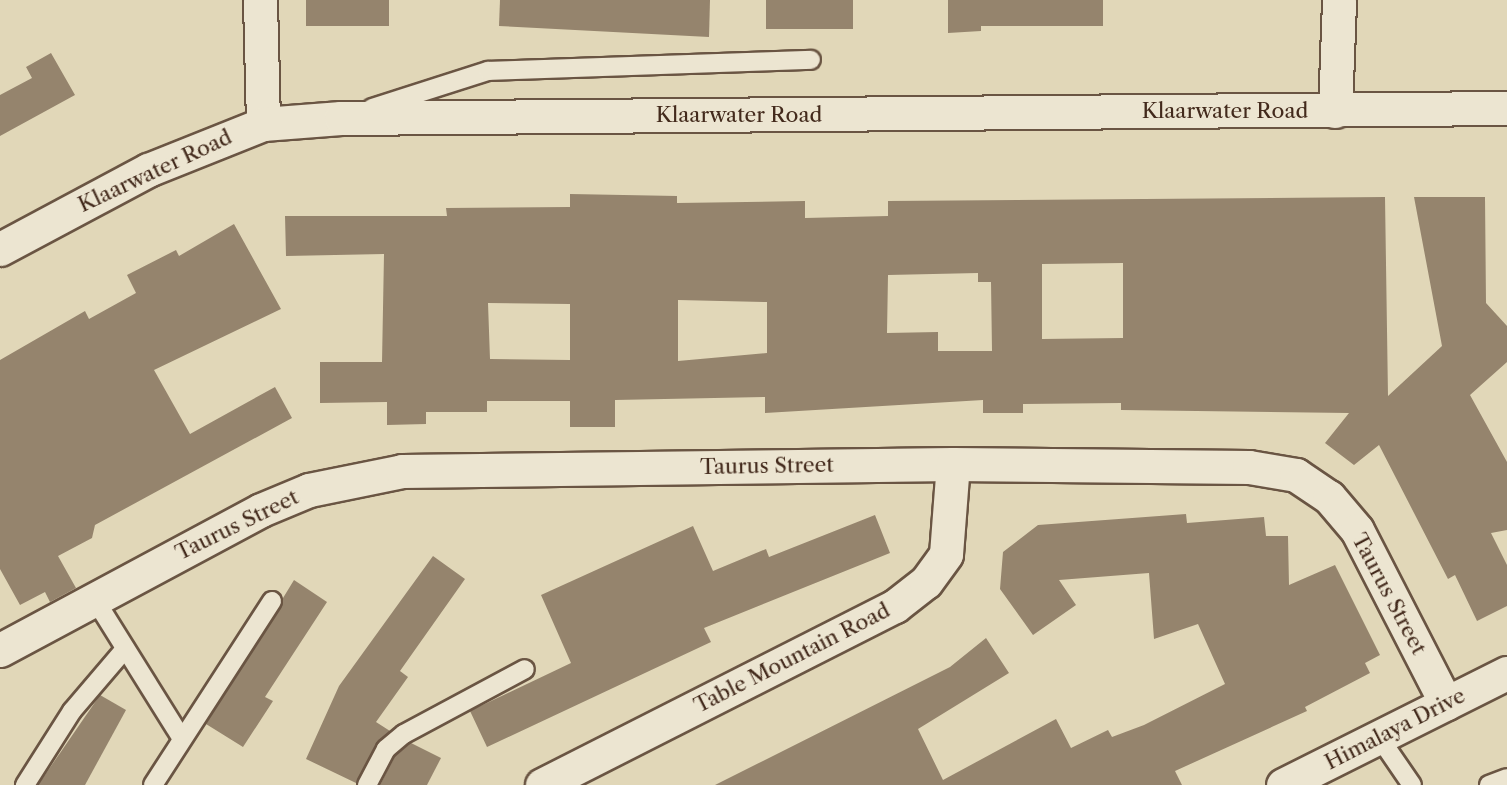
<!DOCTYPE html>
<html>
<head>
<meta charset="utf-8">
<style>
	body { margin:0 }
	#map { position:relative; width:1507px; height:785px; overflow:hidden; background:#e1d7b8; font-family:"Libre Caslon Text",serif }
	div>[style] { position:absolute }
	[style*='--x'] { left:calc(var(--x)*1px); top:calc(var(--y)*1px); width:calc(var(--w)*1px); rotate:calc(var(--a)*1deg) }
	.building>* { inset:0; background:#95846d; transform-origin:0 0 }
	.roads { filter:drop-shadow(2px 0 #6a5543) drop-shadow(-2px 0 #6a5543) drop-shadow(0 2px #6a5543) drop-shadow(0 -2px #6a5543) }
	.service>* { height:18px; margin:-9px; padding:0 9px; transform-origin:9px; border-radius:9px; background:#ece5d1 }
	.minor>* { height:33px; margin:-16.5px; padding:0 16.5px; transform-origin:16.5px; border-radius:16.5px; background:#ece5d1 }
	.tertiary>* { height:33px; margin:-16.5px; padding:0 16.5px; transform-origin:16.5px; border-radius:16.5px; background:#ece5d1 }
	span { translate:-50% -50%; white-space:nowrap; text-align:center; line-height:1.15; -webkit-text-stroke:4.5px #ece5d1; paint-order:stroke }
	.street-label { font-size:21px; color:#432a1c }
</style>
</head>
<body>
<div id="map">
	<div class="building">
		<div style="left:306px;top:0;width:83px;height:26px"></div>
		<div style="clip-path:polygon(500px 0,710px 0,709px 37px,499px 26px)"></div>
		<div style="left:766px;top:0;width:87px;height:29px"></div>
		<div style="clip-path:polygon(948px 0,1103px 0,1103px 26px,981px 26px,981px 31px,948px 33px)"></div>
		<div style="clip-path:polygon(51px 53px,75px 95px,0 136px,0 95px,32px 78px,26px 67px)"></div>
		<div style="clip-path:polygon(evenodd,570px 194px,677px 196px,677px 203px,805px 201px,805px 218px,888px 216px,888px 201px,1385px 197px,1388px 396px,1442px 346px,1414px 197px,1485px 197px,1486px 303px,1507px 326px,1507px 362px,1470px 395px,1507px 462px,1507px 530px,1491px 533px,1507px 565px,1507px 606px,1477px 621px,1455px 575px,1448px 579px,1379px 445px,1354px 465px,1325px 443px,1349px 413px,1121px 410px,1121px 403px,1023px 404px,1023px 413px,983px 413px,983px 400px,765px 413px,765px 397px,615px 400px,615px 427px,570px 427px,570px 401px,487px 401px,487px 412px,426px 412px,426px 424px,387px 425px,387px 402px,320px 403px,320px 362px,382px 362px,384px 254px,286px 256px,285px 216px,447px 216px,446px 208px,570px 207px,570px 194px,1123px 263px,1123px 338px,1042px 339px,1042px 264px,1123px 263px,570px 194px,978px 273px,978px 282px,991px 282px,992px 351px,938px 351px,938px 332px,887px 333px,888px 275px,978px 273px,570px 194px,678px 300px,767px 302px,767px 353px,678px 361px,678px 300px,570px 194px,488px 303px,570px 304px,570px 360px,490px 359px,488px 303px)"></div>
		<div style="clip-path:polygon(234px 224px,281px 309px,154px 370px,190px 434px,275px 387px,292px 418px,95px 525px,92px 538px,58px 556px,76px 588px,50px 602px,45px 592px,20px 605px,0 569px,0 360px,85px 311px,89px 319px,136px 293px,127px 275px,176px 250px,179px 256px)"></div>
		<div style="clip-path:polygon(1186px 514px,1187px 523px,1264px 517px,1266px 536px,1288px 536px,1289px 585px,1335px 565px,1380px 655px,1365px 663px,1370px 673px,1305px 707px,1307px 711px,1175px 771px,1182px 785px,715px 785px,950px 667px,986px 638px,1009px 673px,918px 729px,943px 780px,1056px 719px,1071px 748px,1108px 730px,1112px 737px,1144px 725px,1225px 684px,1198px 624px,1154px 639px,1149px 573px,1059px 580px,1076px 605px,1033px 635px,1000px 589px,1003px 552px,1038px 525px)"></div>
		<div style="clip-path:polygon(875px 515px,890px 553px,704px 628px,711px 642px,487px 747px,470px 711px,571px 663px,541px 595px,693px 526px,713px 571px,766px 549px,769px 557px)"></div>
		<div style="clip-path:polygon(433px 556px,465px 579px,400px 671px,408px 677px,376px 722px,390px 731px,376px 744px,356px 783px,306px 759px,339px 686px)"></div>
		<div style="clip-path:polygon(294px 580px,327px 602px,265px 697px,273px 701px,243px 747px,206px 724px)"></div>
		<div style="clip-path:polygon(100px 695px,126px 710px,85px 785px,38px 785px)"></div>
		<div style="clip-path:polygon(411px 743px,441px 758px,427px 785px,380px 785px,395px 756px)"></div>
	</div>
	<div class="roads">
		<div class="service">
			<div style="--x:372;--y:108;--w:122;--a:-17.7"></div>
			<div style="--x:488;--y:71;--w:323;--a:-2"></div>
			<div style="--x:94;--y:598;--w:164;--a:58"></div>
			<div style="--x:1379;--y:737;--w:58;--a:55.5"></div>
			<div style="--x:25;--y:785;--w:88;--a:-57.6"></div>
			<div style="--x:72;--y:711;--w:82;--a:-49.5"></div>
			<div style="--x:153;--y:785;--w:219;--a:-57.1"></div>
			<div style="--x:367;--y:785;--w:41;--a:-62.2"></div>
			<div style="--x:386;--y:749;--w:23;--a:-40"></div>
			<div style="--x:404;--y:734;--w:137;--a:-28.2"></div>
			<div style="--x:1489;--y:785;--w:19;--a:-21"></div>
		</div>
		<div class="minor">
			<div style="--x:260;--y:0;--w:124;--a:88.6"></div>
			<div style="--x:1335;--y:111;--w:111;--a:-87.9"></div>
			<div style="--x:0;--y:650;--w:296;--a:-28.2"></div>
			<div style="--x:261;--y:510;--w:52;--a:-22.6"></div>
			<div style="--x:309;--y:490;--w:95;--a:-11.5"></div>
			<div style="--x:402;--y:471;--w:551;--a:-0.73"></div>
			<div style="--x:953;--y:464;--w:296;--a:0.6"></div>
			<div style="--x:1249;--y:467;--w:48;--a:9.7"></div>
			<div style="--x:1296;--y:475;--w:40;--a:34"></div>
			<div style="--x:1329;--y:497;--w:43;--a:49.7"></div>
			<div style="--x:1357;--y:530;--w:195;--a:62.8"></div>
			<div style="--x:542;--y:785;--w:396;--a:-26.9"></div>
			<div style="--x:895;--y:606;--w:39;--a:-38"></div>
			<div style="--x:926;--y:582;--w:34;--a:-54"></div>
			<div style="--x:946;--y:554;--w:90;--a:-85.6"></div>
			<div style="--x:1283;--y:785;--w:250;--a:-26.6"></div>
		</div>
		<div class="tertiary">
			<div style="--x:0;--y:249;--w:168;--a:-28.1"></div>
			<div style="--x:148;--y:170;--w:124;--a:-21.8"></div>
			<div style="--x:263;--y:124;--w:78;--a:-4.4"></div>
			<div style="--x:341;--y:118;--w:1166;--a:-0.49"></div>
		</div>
	</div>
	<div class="street-label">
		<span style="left:1225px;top:111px">Klaarwater Road</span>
		<span style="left:739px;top:115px">Klaarwater Road</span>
		<span style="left:155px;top:171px;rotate:-25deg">Klaarwater Road</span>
		<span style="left:767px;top:466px;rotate:-1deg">Taurus Street</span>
		<span style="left:237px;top:525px;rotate:-26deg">Taurus Street</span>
		<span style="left:1389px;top:594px;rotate:62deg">Taurus Street</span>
		<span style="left:792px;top:658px;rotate:-27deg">Table Mountain Road</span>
		<span style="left:1395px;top:729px;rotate:-27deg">Himalaya Drive</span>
	</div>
</div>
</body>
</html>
